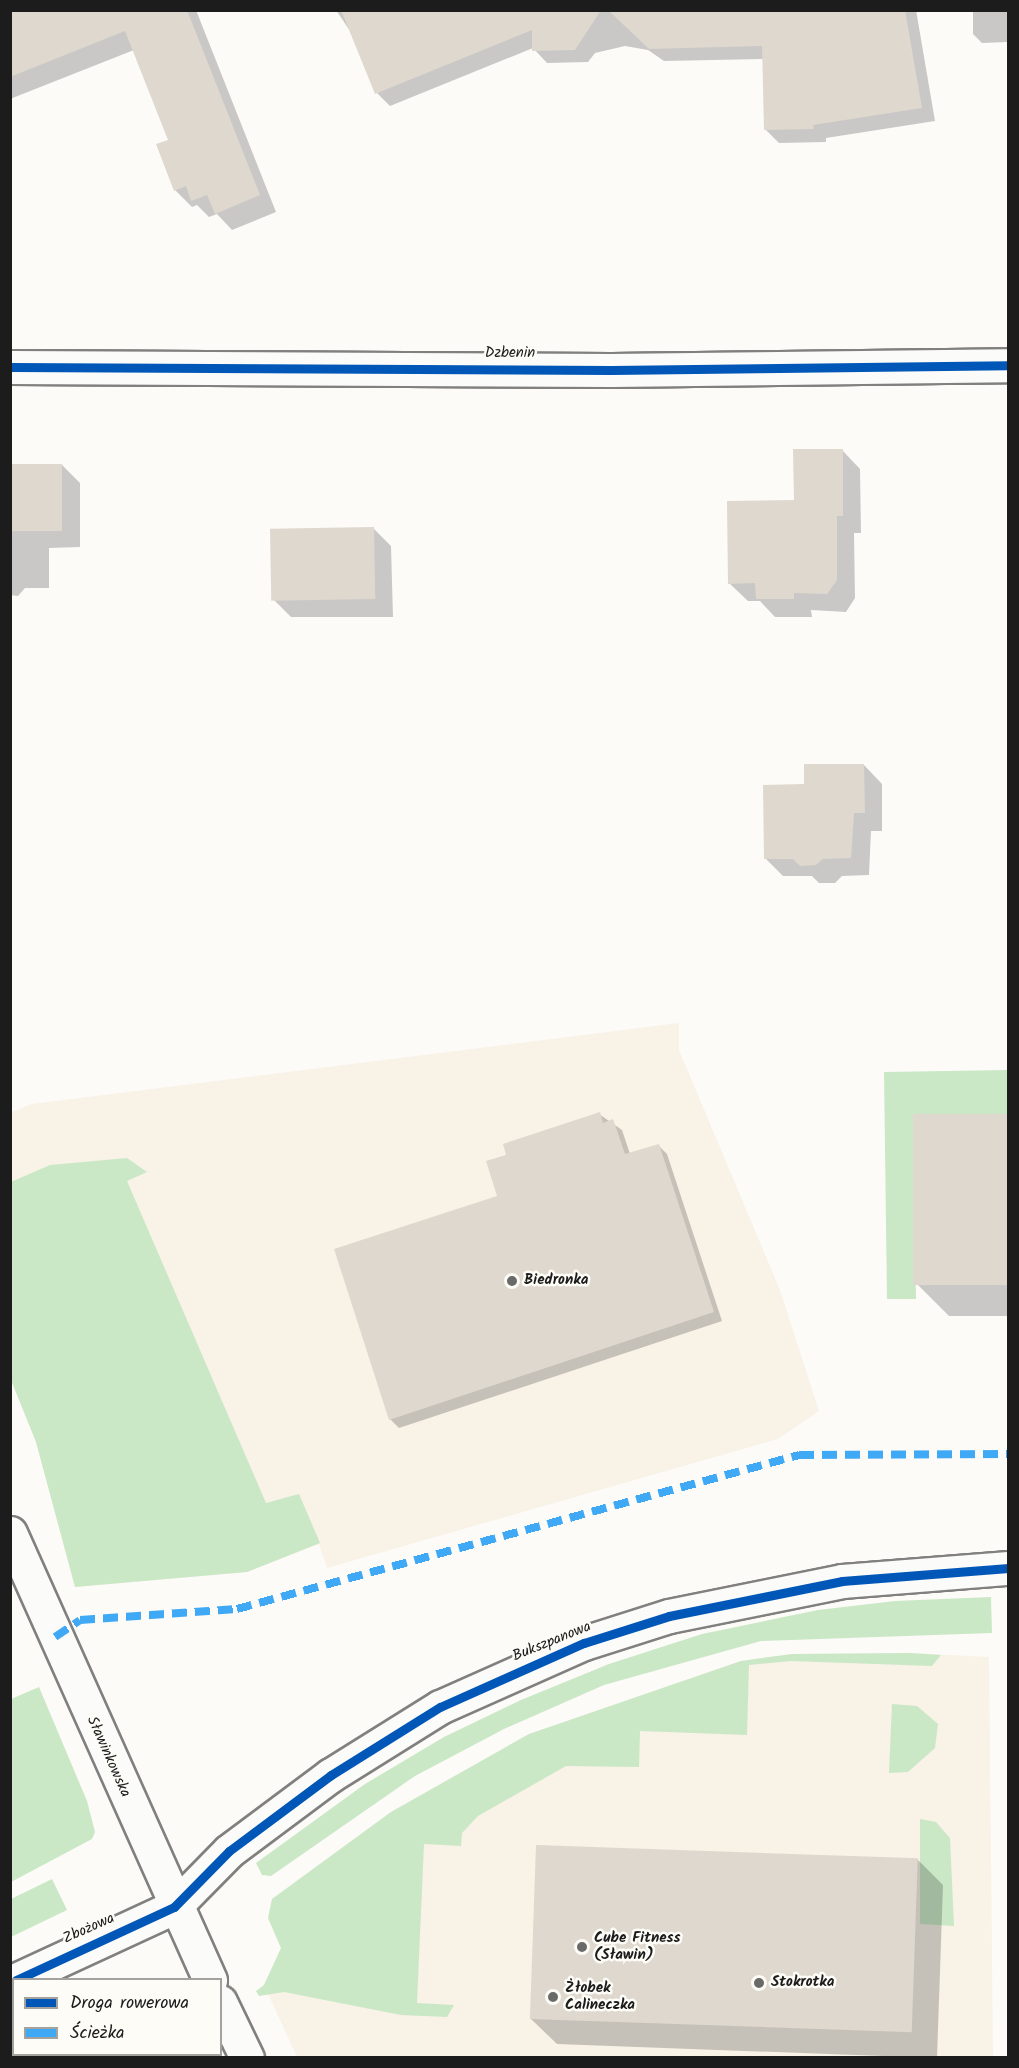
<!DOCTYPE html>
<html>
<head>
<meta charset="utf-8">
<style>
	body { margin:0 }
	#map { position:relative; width:1019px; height:2068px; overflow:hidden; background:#fcfbf8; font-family:Kalam,sans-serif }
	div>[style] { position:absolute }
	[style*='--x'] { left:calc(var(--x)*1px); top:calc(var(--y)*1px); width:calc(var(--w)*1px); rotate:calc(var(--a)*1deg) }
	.built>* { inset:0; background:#f8f2e7 }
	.green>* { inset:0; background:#cae8c6 }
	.shadow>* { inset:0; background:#0003 }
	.building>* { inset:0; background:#ded8ce; transform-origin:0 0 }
	.roads { filter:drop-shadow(2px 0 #81807f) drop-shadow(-2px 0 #81807f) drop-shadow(0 2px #81807f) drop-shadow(0 -2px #81807f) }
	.minor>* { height:33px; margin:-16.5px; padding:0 16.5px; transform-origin:16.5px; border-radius:16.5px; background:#fbfbf9 }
	.tertiary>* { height:33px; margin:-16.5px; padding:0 16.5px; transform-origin:16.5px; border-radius:16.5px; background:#fbfbf9 }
	.quiet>* { height:8px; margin-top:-4px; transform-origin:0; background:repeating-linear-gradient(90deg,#3fa9f5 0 15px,transparent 0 23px) }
	.cycleway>* { height:9px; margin:-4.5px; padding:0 4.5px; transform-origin:4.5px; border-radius:4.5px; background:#0057b8 }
	.dots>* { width:16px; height:16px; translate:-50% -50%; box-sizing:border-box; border:3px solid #fdfcf7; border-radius:50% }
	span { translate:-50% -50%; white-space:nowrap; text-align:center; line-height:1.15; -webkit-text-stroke:5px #fdfcf7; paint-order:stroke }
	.street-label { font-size:15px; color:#1c1c1c }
	.poi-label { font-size:15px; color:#1c1c1c; font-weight:700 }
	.left { translate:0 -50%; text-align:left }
	.frame { position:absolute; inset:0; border:12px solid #1c1c1c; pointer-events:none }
	.legend { position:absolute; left:12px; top:1978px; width:210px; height:78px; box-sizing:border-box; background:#fdfcf7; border:2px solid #a3a29f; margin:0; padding:8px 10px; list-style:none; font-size:18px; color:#1c1c1c }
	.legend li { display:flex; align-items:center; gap:12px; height:30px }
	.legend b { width:30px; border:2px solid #a3a29f }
</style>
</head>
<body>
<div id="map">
	<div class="built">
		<div style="clip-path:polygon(679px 1023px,679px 1050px,780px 1290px,819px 1411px,778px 1439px,327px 1568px,319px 1544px,247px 1572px,75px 1587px,36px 1442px,11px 1380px,10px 1113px,32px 1104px)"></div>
		<div style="clip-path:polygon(910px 1653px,989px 1657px,993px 2057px,297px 2057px,264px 1985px,281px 1948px,268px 1918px,272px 1899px,391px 1812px,529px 1734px,741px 1661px,792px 1654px)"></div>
	</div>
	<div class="green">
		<div style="clip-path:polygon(1008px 1070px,1008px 1114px,913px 1115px,916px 1299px,887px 1299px,884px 1072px)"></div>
		<div style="clip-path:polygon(127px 1158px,147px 1172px,127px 1181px,266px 1503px,299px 1494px,320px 1543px,247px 1572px,75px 1587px,36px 1442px,11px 1380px,11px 1182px,50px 1165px)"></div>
		<div style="clip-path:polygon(991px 1597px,992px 1633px,761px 1641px,604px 1685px,504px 1729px,415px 1776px,271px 1876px,262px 1875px,256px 1863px,365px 1784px,444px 1737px,521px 1700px,609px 1664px,702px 1634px,818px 1610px,895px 1601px)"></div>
		<div style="clip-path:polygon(910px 1653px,941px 1655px,932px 1666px,791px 1661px,749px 1665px,747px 1735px,640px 1731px,639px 1767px,566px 1766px,478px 1816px,462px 1833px,461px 1846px,424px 1844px,417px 2003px,454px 2005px,447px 2017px,401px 2015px,284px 1992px,259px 1996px,256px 1991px,264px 1985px,281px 1948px,268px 1918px,272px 1899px,391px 1812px,529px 1734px,741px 1661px,792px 1654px)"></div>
		<div style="clip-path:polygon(39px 1687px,87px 1801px,95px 1832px,92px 1839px,11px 1882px,11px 1699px)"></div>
		<div style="clip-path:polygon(892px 1704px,917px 1706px,938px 1724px,935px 1748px,908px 1772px,889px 1773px)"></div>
		<div style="clip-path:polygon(920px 1819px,936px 1822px,950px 1838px,954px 1926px,920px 1924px)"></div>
		<div style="clip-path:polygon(52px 1879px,67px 1910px,11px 1937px,11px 1899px)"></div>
	</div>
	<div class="shadow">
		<div style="clip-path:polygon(10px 10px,196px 10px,276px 212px,232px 230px,217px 214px,209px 217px,197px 205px,192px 207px,175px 190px,170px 141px,134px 50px,10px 99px)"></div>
		<div style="clip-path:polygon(336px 10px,916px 10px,935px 121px,826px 138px,826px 142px,779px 143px,765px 129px,763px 59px,664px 61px,648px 50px,625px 46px,595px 53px,588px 62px,547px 63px,533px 48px,390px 106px,377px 93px,354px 37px)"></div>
		<div style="clip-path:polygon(973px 10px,1008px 10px,1008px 42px,982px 43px,973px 34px)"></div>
		<div style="clip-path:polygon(842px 450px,860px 469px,861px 533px,854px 533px,855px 598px,846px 612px,811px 610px,812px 617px,775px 617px,760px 601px,748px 601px,729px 583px)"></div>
		<div style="clip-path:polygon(62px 465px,80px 483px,80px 547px,49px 548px,49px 588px,25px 588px,18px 596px,10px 595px,10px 466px)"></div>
		<div style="clip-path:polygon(373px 528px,391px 546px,393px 617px,291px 617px,273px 599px)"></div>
		<div style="clip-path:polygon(864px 765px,882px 784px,882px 831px,871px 831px,869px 875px,842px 876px,835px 883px,819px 883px,812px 876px,783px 876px,765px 858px,806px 786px)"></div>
		<div style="clip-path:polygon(599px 1114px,622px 1130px,630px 1154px,658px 1145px,667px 1154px,722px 1321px,399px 1428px,390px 1419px,499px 1197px,508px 1155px)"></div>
		<div style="clip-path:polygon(1008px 1115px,1008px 1316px,949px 1316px,917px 1284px,915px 1116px)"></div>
		<div style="clip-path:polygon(917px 1859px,943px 1885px,937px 2058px,557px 2044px,531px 2019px)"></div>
	</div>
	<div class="building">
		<div style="clip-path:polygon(10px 10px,187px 10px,260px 195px,215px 214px,207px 195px,191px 201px,186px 186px,174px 191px,156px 144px,168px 140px,125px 31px,10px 77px)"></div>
		<div style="clip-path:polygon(341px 10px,601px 10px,575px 50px,532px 51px,532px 30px,375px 94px)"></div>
		<div style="clip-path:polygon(608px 10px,905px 10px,922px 108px,813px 125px,814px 129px,764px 130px,762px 46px,649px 49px)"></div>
		<div style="clip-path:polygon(793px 449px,843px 449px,843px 516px,837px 516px,837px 580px,827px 594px,794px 593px,794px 599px,756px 599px,755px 583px,728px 584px,727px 501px,794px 500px)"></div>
		<div style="left:10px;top:464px;width:52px;height:67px"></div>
		<div style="left:374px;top:527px;width:72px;height:104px;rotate:89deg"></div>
		<div style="clip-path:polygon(804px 764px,864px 764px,865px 813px,854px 813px,851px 858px,823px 859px,816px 865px,800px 866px,793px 859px,764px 859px,763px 785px,804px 784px)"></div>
		<div style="clip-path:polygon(600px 1112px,603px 1123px,613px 1119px,625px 1154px,659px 1144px,714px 1312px,389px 1420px,334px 1249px,497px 1196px,486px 1161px,506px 1155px,503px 1144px)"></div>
		<div style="left:1008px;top:1114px;width:171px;height:95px;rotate:90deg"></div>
		<div style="left:536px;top:1845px;width:382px;height:174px;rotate:2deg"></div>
	</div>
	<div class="roads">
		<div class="minor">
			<div style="--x:10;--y:367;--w:601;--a:0.29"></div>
			<div style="--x:611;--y:370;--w:397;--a:-0.7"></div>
			<div style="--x:174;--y:1907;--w:78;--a:-45.5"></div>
			<div style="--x:229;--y:1851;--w:127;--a:-36.7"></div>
			<div style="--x:331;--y:1775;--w:128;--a:-32"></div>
			<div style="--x:440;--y:1707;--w:158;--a:-24"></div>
			<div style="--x:584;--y:1643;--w:89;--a:-17.6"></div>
			<div style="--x:669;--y:1616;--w:177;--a:-11.4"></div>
			<div style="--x:842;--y:1581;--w:167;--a:-4.5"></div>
		</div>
		<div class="tertiary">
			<div style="--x:10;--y:1533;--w:490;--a:65.9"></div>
			<div style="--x:16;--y:1980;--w:174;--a:-24.8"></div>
			<div style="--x:220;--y:2002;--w:62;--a:64.3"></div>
		</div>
	</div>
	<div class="quiet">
		<div style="--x:55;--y:1637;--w:30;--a:-34"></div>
		<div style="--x:80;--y:1620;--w:157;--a:-4"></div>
		<div style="--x:237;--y:1609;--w:583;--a:-15.32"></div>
		<div style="--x:799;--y:1455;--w:209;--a:-0.3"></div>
	</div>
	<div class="cycleway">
		<div style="--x:10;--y:367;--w:601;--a:0.29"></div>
		<div style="--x:611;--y:370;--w:397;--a:-0.7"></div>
		<div style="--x:16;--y:1980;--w:174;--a:-24.8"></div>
		<div style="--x:174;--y:1907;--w:78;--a:-45.5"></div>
		<div style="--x:229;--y:1851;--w:127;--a:-36.7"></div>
		<div style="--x:331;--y:1775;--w:128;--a:-32"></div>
		<div style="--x:440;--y:1707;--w:158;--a:-24"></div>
		<div style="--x:584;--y:1643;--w:89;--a:-17.6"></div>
		<div style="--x:669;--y:1616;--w:177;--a:-11.4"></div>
		<div style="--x:842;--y:1581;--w:167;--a:-4.5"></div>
	</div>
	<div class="dots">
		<div style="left:512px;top:1281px;background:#6a6a69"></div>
		<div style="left:582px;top:1947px;background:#6a6a69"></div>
		<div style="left:759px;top:1983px;background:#6a6a69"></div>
		<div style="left:553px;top:1997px;background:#6a6a69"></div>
	</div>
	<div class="street-label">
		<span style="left:510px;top:354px">Dzbenin</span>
		<span style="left:552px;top:1642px;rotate:-22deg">Bukszpanowa</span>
		<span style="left:108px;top:1757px;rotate:66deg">Sławinkowska</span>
		<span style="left:89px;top:1929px;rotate:-24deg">Zbożowa</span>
	</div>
	<div class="poi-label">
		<span class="left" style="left:524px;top:1281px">Biedronka</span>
		<span class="left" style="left:594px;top:1947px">Cube Fitness<br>(Sławin)</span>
		<span class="left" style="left:771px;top:1983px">Stokrotka</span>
		<span class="left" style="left:565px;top:1997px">Żłobek<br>Calineczka</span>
	</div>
	<div class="frame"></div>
	<ul class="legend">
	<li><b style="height:8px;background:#0057b8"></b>Droga rowerowa</li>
	<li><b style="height:8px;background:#3fa9f5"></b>Ścieżka</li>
	</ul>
</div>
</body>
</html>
